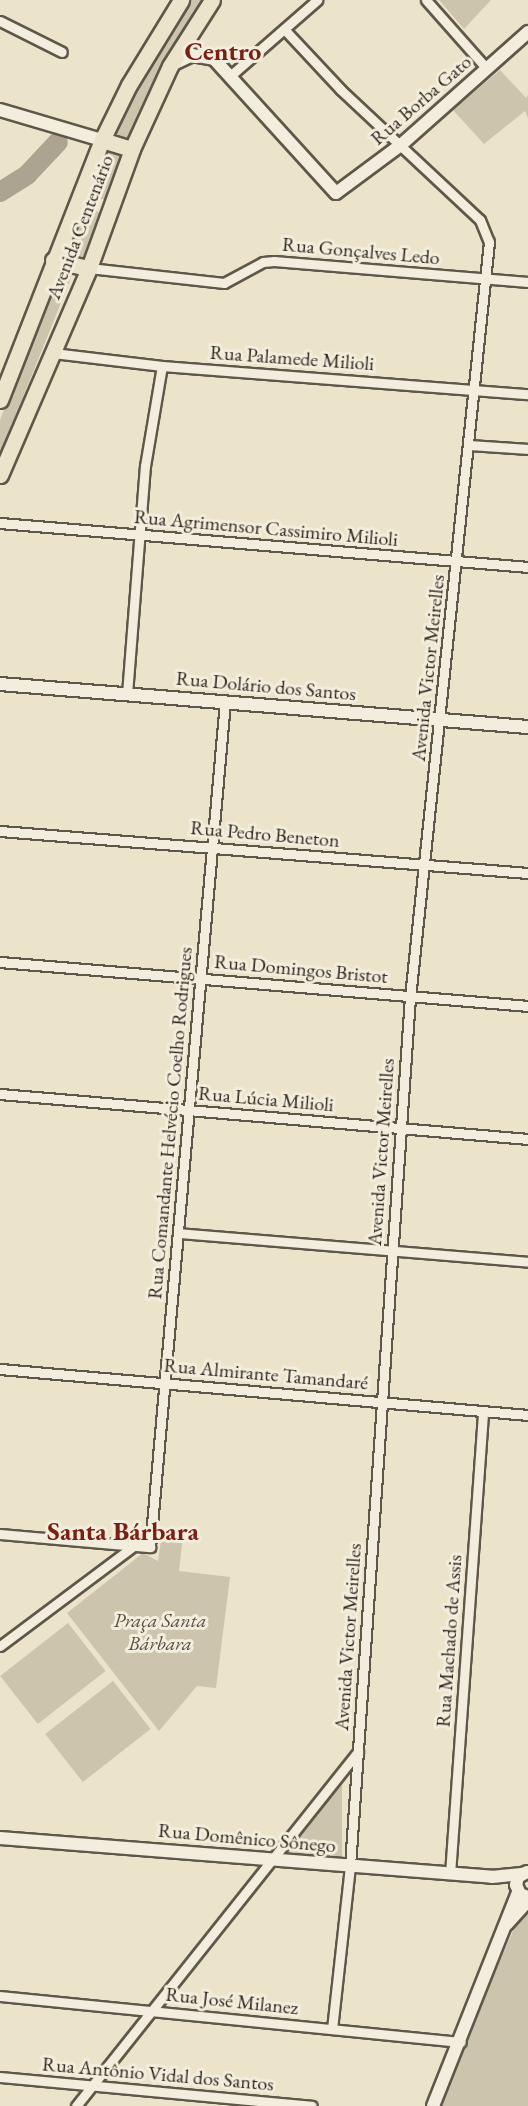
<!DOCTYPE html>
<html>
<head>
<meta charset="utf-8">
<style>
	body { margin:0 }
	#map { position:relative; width:528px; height:2106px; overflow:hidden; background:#ece4ca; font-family:"EB Garamond",serif }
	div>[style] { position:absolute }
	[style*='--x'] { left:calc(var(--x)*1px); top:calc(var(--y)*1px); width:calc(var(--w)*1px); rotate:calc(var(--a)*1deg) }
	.green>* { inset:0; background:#ccc4ad; transform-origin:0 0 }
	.river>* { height:20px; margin:-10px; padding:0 10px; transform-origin:10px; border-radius:10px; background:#aca490 }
	.roads { filter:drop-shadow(2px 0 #5f5749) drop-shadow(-2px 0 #5f5749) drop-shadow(0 2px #5f5749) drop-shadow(0 -2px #5f5749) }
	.minor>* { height:9px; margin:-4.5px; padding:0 4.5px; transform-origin:4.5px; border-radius:4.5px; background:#f3eddd }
	.tertiary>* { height:12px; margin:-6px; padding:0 6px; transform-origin:6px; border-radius:6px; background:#f3eddd }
	.primary>* { height:15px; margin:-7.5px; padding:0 7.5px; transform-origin:7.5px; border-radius:7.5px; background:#ece4ca }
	span { translate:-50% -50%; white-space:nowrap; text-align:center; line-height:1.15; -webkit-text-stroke:6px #f3eddd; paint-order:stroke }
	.street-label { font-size:20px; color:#30281e }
	.park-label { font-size:20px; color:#574f42; font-style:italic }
	.district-label { font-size:26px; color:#7a1f14; font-weight:700 }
</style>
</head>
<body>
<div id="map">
	<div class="green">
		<div style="clip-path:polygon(186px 0,208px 0,130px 139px,114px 133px,152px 55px)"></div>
		<div style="clip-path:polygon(439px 0,491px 0,464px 29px)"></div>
		<div style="clip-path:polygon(500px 70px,526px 98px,528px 95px,528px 118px,525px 111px,484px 144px,453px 110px)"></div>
		<div style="left:104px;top:145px;width:20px;height:53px;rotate:15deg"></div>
		<div style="left:82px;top:206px;width:20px;height:48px;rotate:20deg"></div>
		<div style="clip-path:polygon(60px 270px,73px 273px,0 454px,0 420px)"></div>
		<div style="clip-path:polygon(162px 1533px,183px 1536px,179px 1571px,230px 1577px,216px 1688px,197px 1686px,159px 1731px,67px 1613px,143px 1553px,158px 1561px)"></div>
		<div style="left:68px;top:1623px;width:61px;height:86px;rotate:52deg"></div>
		<div style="left:113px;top:1681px;width:61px;height:86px;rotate:52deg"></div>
		<div style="clip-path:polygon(342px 1776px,342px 1859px,282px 1853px)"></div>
		<div style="clip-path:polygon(528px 1908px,528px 2106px,436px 2106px,520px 1915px)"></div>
	</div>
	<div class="river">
		<div style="--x:0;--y:192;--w:32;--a:-32"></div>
		<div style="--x:27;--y:175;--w:45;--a:-46.8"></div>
	</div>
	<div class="roads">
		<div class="minor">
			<div style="--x:426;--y:0;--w:92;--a:48.5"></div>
			<div style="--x:0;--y:21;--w:69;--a:26.6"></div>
			<div style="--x:284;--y:29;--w:83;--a:46.9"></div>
			<div style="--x:341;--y:90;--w:190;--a:43.1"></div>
			<div style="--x:480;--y:220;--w:24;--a:68"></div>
			<div style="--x:489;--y:242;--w:759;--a:95.97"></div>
			<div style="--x:410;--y:997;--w:871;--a:93.95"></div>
			<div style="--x:350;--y:1866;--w:164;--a:96.3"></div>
			<div style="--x:230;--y:76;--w:116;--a:-41.1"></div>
			<div style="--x:89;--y:268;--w:136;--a:6.3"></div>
			<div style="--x:224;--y:283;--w:44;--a:-28.3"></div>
			<div style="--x:263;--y:262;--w:11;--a:-5"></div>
			<div style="--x:274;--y:261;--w:255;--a:4.7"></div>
			<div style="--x:53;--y:353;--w:110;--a:6.8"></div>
			<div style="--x:162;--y:366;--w:367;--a:4.4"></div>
			<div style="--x:470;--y:445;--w:58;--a:3.9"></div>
			<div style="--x:0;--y:523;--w:530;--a:4.76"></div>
			<div style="--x:127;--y:694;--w:229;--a:-85.5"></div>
			<div style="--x:145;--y:466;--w:101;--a:-80.4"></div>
			<div style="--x:0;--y:831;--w:530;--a:4.55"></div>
			<div style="--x:0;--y:962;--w:530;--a:4.76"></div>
			<div style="--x:0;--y:1094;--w:530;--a:4.87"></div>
			<div style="--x:178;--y:1233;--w:351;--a:4.7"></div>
			<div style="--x:0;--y:1369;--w:530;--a:4.98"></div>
			<div style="--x:0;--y:1534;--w:151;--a:5"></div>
			<div style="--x:150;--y:1547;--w:848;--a:-84.93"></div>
			<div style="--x:0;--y:1646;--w:169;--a:-36.8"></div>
			<div style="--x:450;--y:1874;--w:464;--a:-85.9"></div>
			<div style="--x:0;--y:1996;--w:463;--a:5.7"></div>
			<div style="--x:0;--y:2077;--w:313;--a:5.3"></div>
			<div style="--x:76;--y:2106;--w:453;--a:-51.5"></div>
		</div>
		<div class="tertiary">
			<div style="--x:171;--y:65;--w:23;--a:-25"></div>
			<div style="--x:192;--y:55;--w:22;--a:10"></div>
			<div style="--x:214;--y:59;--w:181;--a:47.7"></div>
			<div style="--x:336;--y:193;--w:82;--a:-36.6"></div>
			<div style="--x:402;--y:144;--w:169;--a:-41.6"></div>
			<div style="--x:0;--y:110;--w:106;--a:16.4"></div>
			<div style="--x:0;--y:684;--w:530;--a:4.66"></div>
			<div style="--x:0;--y:1838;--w:494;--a:4.5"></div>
			<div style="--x:492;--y:1877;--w:30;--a:-6"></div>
			<div style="--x:527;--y:1872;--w:10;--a:151"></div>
			<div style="--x:518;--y:1877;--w:8;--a:104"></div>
			<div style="--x:516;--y:1885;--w:10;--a:66"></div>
			<div style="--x:520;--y:1894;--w:9;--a:21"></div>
			<div style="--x:507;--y:1924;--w:31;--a:-48"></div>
			<div style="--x:433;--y:2106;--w:230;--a:-68.3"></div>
		</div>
		<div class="primary">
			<div style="--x:102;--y:140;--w:31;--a:17"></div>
			<div style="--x:53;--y:260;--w:37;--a:13"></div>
			<div style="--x:0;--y:400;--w:279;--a:-68.6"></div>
			<div style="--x:102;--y:140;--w:61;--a:-63.9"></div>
			<div style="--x:129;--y:85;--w:100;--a:-58.5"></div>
			<div style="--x:0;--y:475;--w:225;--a:-66.7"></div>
			<div style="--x:89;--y:268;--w:127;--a:-70.1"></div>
			<div style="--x:132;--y:149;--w:91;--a:-65.4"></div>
			<div style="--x:170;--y:66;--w:78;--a:-57.5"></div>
		</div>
	</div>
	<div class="street-label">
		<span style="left:421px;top:100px;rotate:-41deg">Rua Borba Gato</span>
		<span style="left:80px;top:227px;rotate:-69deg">Avenida Centenário</span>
		<span style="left:361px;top:251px;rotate:5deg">Rua Gonçalves Ledo</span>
		<span style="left:292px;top:358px;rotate:4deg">Rua Palamede Milioli</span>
		<span style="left:266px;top:528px;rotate:5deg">Rua Agrimensor Cassimiro Milioli</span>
		<span style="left:428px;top:668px;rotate:-84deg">Avenida Victor Meirelles</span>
		<span style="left:266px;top:686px;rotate:5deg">Rua Dolário dos Santos</span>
		<span style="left:265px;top:834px;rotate:5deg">Rua Pedro Beneton</span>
		<span style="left:301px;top:969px;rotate:5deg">Rua Domingos Bristot</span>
		<span style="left:266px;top:1099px;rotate:5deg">Rua Lúcia Milioli</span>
		<span style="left:170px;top:1123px;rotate:-85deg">Rua Comandante Helvécio Coelho Rodrigues</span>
		<span style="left:381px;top:1152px;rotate:-86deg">Avenida Victor Meirelles</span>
		<span style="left:266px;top:1374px;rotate:5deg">Rua Almirante Tamandaré</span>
		<span style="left:348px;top:1637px;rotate:-86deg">Avenida Victor Meirelles</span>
		<span style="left:449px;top:1641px;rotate:-86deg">Rua Machado de Assis</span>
		<span style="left:247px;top:1838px;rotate:5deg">Rua Domênico Sônego</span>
		<span style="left:232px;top:2001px;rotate:6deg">Rua José Milanez</span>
		<span style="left:158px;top:2074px;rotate:5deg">Rua Antônio Vidal dos Santos</span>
	</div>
	<div class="park-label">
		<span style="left:160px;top:1632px">Praça Santa<br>Bárbara</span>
	</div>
	<div class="district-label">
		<span style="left:223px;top:52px">Centro</span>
		<span style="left:123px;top:1532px">Santa Bárbara</span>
	</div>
</div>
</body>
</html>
